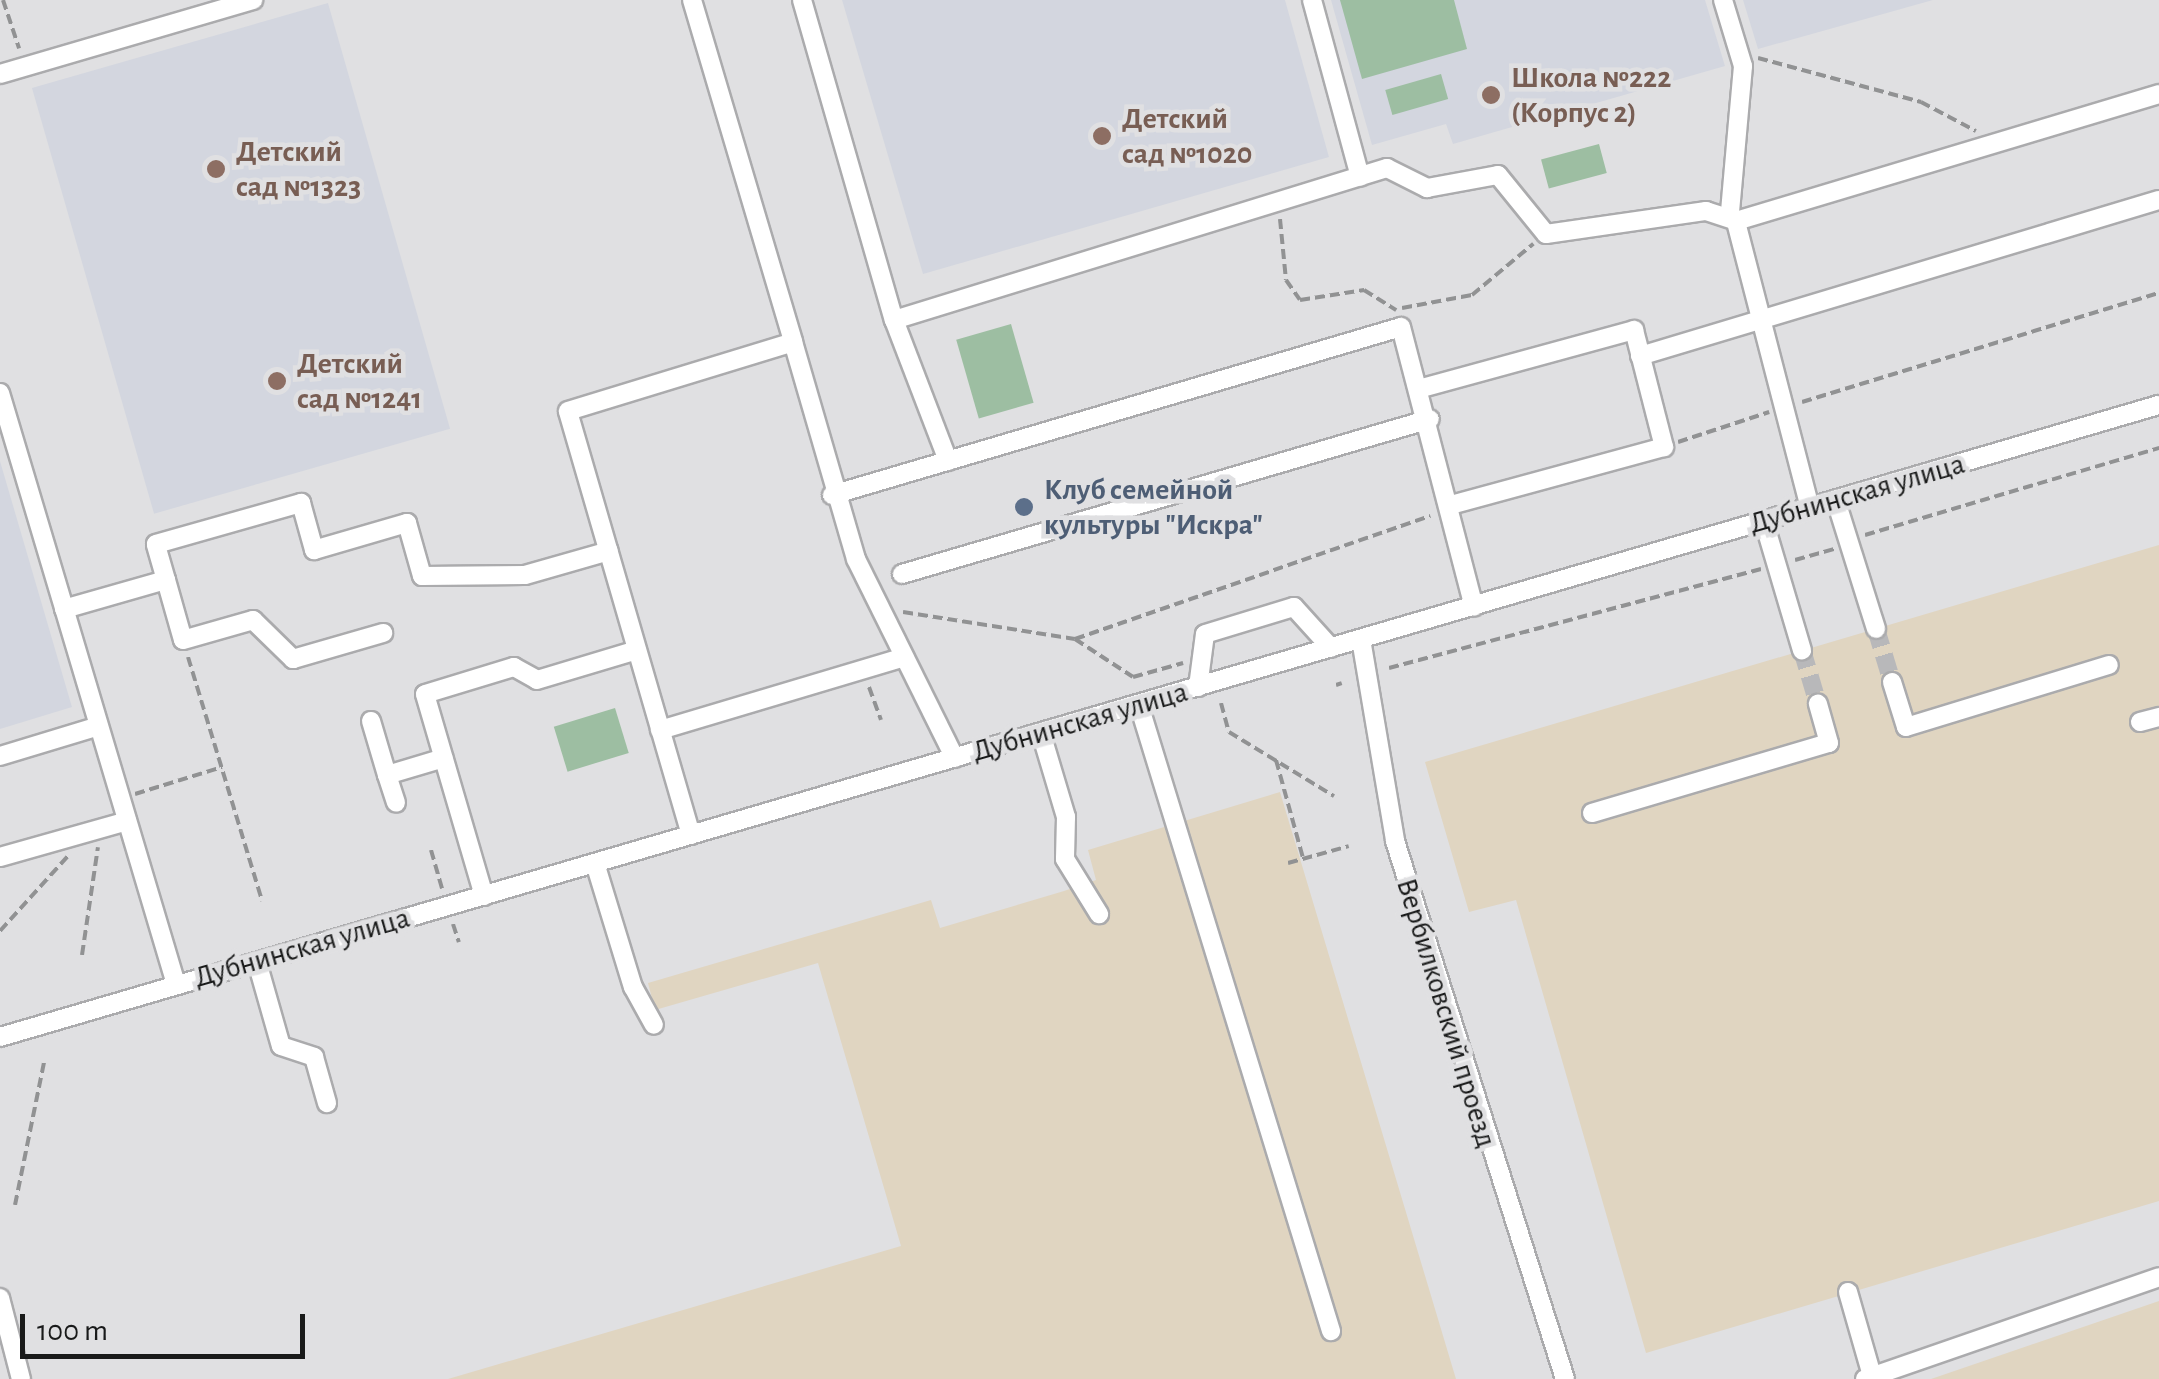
<!DOCTYPE html>
<html>
<head>
<meta charset="utf-8">
<style>
	body { margin:0 }
	#map { position:relative; width:2159px; height:1379px; overflow:hidden; background:#e0e0e2; font-family:"Alegreya Sans",sans-serif }
	div>[style] { position:absolute }
	[style*='--x'] { left:calc(var(--x)*1px); top:calc(var(--y)*1px); width:calc(var(--w)*1px); rotate:calc(var(--a)*1deg) }
	.industrial>* { inset:0; background:#e0d5c1 }
	.built>* { inset:0; background:#d3d6df; transform-origin:0 0 }
	.green>* { inset:0; background:#9dbea2; transform-origin:0 0 }
	.minor-tunnel>* { height:18px; margin-top:-9px; transform-origin:0; background:repeating-linear-gradient(90deg,#b8b8ba 0 18px,transparent 0 27px) }
	.path>* { height:4px; margin-top:-2px; transform-origin:0; background:repeating-linear-gradient(90deg,#919293 0 10px,transparent 0 15px) }
	.roads { filter:drop-shadow(2px 0 #ababad) drop-shadow(-2px 0 #ababad) drop-shadow(0 2px #ababad) drop-shadow(0 -2px #ababad) }
	.minor>* { height:18px; margin:-9px; padding:0 9px; transform-origin:9px; border-radius:9px; background:#fff }
	.dots>* { width:28px; height:28px; translate:-50% -50%; box-sizing:border-box; border:5px solid #e0e0e2; border-radius:50% }
	span { translate:-50% -50%; white-space:nowrap; text-align:center; line-height:1.15; -webkit-text-stroke:9px #e0e0e2; paint-order:stroke }
	.education-label { font-size:30px; color:#785e54; font-weight:700 }
	.left { translate:0 -50%; text-align:left }
	.service-label { font-size:30px; color:#4e5e75; font-weight:700 }
	.street-label { font-size:30px; color:#191a1a }
	.scale { position:absolute; left:20px; top:1314px; width:285px; height:45px; box-sizing:border-box; border:5px solid #191a1a; border-top:0; padding-left:12px; font-size:30px; line-height:35px; white-space:nowrap; color:#191a1a; -webkit-text-stroke:8px #e0e0e2; paint-order:stroke }
</style>
</head>
<body>
<div id="map">
	<div class="industrial">
		<div style="clip-path:polygon(2159px 545px,2159px 1201px,1646px 1353px,1516px 900px,1469px 912px,1425px 762px)"></div>
		<div style="clip-path:polygon(1280px 792px,1456px 1379px,448px 1379px,901px 1246px,818px 963px,655px 1010px,648px 983px,931px 900px,940px 928px,1064px 891px,1096px 880px,1088px 850px)"></div>
		<div style="clip-path:polygon(2159px 1301px,2159px 1379px,1931px 1379px)"></div>
	</div>
	<div class="built">
		<div style="clip-path:polygon(842px 0,1285px 0,1329px 157px,923px 274px)"></div>
		<div style="clip-path:polygon(1331px 0,1705px 0,1725px 66px,1453px 144px,1446px 124px,1372px 145px)"></div>
		<div style="clip-path:polygon(1743px 0,1933px 0,1758px 49px)"></div>
		<div style="left:328px;top:3px;width:443px;height:308px;rotate:74deg"></div>
		<div style="clip-path:polygon(0 461px,72px 707px,0 729px)"></div>
	</div>
	<div class="green">
		<div style="clip-path:polygon(1340px 0,1454px 0,1467px 49px,1362px 79px)"></div>
		<div style="left:1441px;top:74px;width:26px;height:58px;rotate:74deg"></div>
		<div style="left:1599px;top:144px;width:30px;height:60px;rotate:75deg"></div>
		<div style="left:1011px;top:324px;width:82px;height:57px;rotate:74deg"></div>
		<div style="left:615px;top:708px;width:47px;height:64px;rotate:73deg"></div>
	</div>
	<div class="minor-tunnel">
		<div style="--x:1876;--y:629;--w:55;--a:73.2"></div>
		<div style="--x:1802;--y:650;--w:56;--a:73.5"></div>
	</div>
	<div class="path">
		<div style="--x:3;--y:0;--w:51;--a:71.6"></div>
		<div style="--x:1758;--y:58;--w:169;--a:15.1"></div>
		<div style="--x:1921;--y:102;--w:62;--a:27.8"></div>
		<div style="--x:1280;--y:219;--w:61;--a:84.4"></div>
		<div style="--x:1286;--y:280;--w:24;--a:55"></div>
		<div style="--x:1300;--y:300;--w:65;--a:-8.9"></div>
		<div style="--x:1364;--y:290;--w:38;--a:32"></div>
		<div style="--x:1402;--y:308;--w:71;--a:-10.5"></div>
		<div style="--x:1472;--y:295;--w:80;--a:-39.9"></div>
		<div style="--x:1802;--y:402;--w:373;--a:-17"></div>
		<div style="--x:1678;--y:442;--w:96;--a:-18.2"></div>
		<div style="--x:1865;--y:535;--w:307;--a:-16.5"></div>
		<div style="--x:1795;--y:560;--w:41;--a:-15.8"></div>
		<div style="--x:903;--y:612;--w:174;--a:8.9"></div>
		<div style="--x:1075;--y:639;--w:69;--a:33.2"></div>
		<div style="--x:1133;--y:677;--w:52;--a:-15.6"></div>
		<div style="--x:1075;--y:639;--w:376;--a:-19.1"></div>
		<div style="--x:188;--y:657;--w:255;--a:73.1"></div>
		<div style="--x:1389;--y:668;--w:385;--a:-14.9"></div>
		<div style="--x:1336;--y:685;--w:6;--a:-18"></div>
		<div style="--x:869;--y:687;--w:35;--a:70"></div>
		<div style="--x:1221;--y:703;--w:30;--a:75"></div>
		<div style="--x:1229;--y:732;--w:123;--a:31.4"></div>
		<div style="--x:1276;--y:760;--w:102;--a:74.6"></div>
		<div style="--x:135;--y:794;--w:91;--a:-17.2"></div>
		<div style="--x:431;--y:850;--w:40;--a:74"></div>
		<div style="--x:1288;--y:863;--w:63;--a:-15.6"></div>
		<div style="--x:453;--y:924;--w:19;--a:72"></div>
		<div style="--x:0;--y:931;--w:103;--a:-47.8"></div>
		<div style="--x:82;--y:955;--w:109;--a:-81.6"></div>
		<div style="--x:15;--y:1205;--w:146;--a:-78.5"></div>
	</div>
	<div class="roads">
		<div class="minor">
			<div style="--x:692;--y:0;--w:357;--a:73.5"></div>
			<div style="--x:802;--y:0;--w:333;--a:74"></div>
			<div style="--x:894;--y:320;--w:151;--a:69"></div>
			<div style="--x:1312;--y:0;--w:183;--a:74.8"></div>
			<div style="--x:1723;--y:0;--w:69;--a:73.1"></div>
			<div style="--x:1743;--y:66;--w:148;--a:95.1"></div>
			<div style="--x:0;--y:74;--w:264;--a:-16.3"></div>
			<div style="--x:894;--y:320;--w:516;--a:-17.14"></div>
			<div style="--x:1387;--y:168;--w:45;--a:26.6"></div>
			<div style="--x:1427;--y:188;--w:72;--a:-10.4"></div>
			<div style="--x:1498;--y:175;--w:76;--a:50.9"></div>
			<div style="--x:1546;--y:234;--w:162;--a:-8.2"></div>
			<div style="--x:1706;--y:211;--w:32;--a:18"></div>
			<div style="--x:1640;--y:356;--w:542;--a:-16.73"></div>
			<div style="--x:1422;--y:388;--w:220;--a:-15.3"></div>
			<div style="--x:1634;--y:330;--w:121;--a:75.6"></div>
			<div style="--x:1664;--y:447;--w:222;--a:164.8"></div>
			<div style="--x:0;--y:393;--w:617;--a:73.42"></div>
			<div style="--x:832;--y:495;--w:593;--a:-16.45"></div>
			<div style="--x:1401;--y:327;--w:289;--a:75.4"></div>
			<div style="--x:1836;--y:501;--w:134;--a:72.6"></div>
			<div style="--x:1810;--y:508;--w:296;--a:-104.5"></div>
			<div style="--x:1736;--y:221;--w:442;--a:-16.7"></div>
			<div style="--x:1764;--y:522;--w:134;--a:73.5"></div>
			<div style="--x:902;--y:574;--w:550;--a:-16.36"></div>
			<div style="--x:166;--y:580;--w:62;--a:74.2"></div>
			<div style="--x:183;--y:640;--w:73;--a:-15.9"></div>
			<div style="--x:253;--y:620;--w:56;--a:44.3"></div>
			<div style="--x:293;--y:659;--w:94;--a:-16.1"></div>
			<div style="--x:64;--y:609;--w:106;--a:-15.9"></div>
			<div style="--x:166;--y:580;--w:37;--a:-106"></div>
			<div style="--x:156;--y:544;--w:151;--a:-15.8"></div>
			<div style="--x:301;--y:503;--w:49;--a:74.5"></div>
			<div style="--x:314;--y:550;--w:97;--a:-16.2"></div>
			<div style="--x:407;--y:523;--w:55;--a:74.2"></div>
			<div style="--x:422;--y:576;--w:103;--a:-0.6"></div>
			<div style="--x:525;--y:575;--w:87;--a:-15.9"></div>
			<div style="--x:1361;--y:639;--w:205;--a:80.4"></div>
			<div style="--x:1395;--y:841;--w:564;--a:72.46"></div>
			<div style="--x:1892;--y:682;--w:47;--a:72.7"></div>
			<div style="--x:1906;--y:727;--w:212;--a:-17"></div>
			<div style="--x:1198;--y:687;--w:53;--a:-82.5"></div>
			<div style="--x:1205;--y:634;--w:93;--a:-16.9"></div>
			<div style="--x:1294;--y:607;--w:55;--a:47.9"></div>
			<div style="--x:1139;--y:705;--w:655;--a:72.95"></div>
			<div style="--x:371;--y:721;--w:56;--a:73.5"></div>
			<div style="--x:387;--y:775;--w:59;--a:-16.6"></div>
			<div style="--x:2140;--y:722;--w:20;--a:-15"></div>
			<div style="--x:660;--y:730;--w:252;--a:-16.6"></div>
			<div style="--x:1041;--y:733;--w:88;--a:73.4"></div>
			<div style="--x:1066;--y:817;--w:42;--a:91.4"></div>
			<div style="--x:1065;--y:859;--w:65;--a:58.3"></div>
			<div style="--x:0;--y:756;--w:103;--a:-16.9"></div>
			<div style="--x:387;--y:775;--w:29;--a:72"></div>
			<div style="--x:1592;--y:813;--w:247;--a:-16.5"></div>
			<div style="--x:1829;--y:743;--w:41;--a:-105.8"></div>
			<div style="--x:691;--y:835;--w:441;--a:-106.2"></div>
			<div style="--x:568;--y:411;--w:235;--a:-17"></div>
			<div style="--x:793;--y:342;--w:226;--a:73.8"></div>
			<div style="--x:856;--y:559;--w:222;--a:63.6"></div>
			<div style="--x:0;--y:857;--w:132;--a:-15.8"></div>
			<div style="--x:595;--y:863;--w:130;--a:73"></div>
			<div style="--x:633;--y:987;--w:43;--a:61.1"></div>
			<div style="--x:484;--y:896;--w:210;--a:-106.3"></div>
			<div style="--x:425;--y:694;--w:93;--a:-16.9"></div>
			<div style="--x:514;--y:667;--w:26;--a:29"></div>
			<div style="--x:537;--y:680;--w:104;--a:-16.7"></div>
			<div style="--x:257;--y:962;--w:87;--a:74.1"></div>
			<div style="--x:281;--y:1046;--w:35;--a:18"></div>
			<div style="--x:314;--y:1057;--w:48;--a:74.2"></div>
			<div style="--x:0;--y:1037;--w:2250;--a:-16.32"></div>
			<div style="--x:1848;--y:1292;--w:91;--a:74"></div>
			<div style="--x:0;--y:1298;--w:84;--a:75.5"></div>
			<div style="--x:1865;--y:1379;--w:311;--a:-19.1"></div>
		</div>
	</div>
	<div class="dots">
		<div style="left:1491px;top:95px;background:#8d6e63"></div>
		<div style="left:1102px;top:136px;background:#8d6e63"></div>
		<div style="left:216px;top:169px;background:#8d6e63"></div>
		<div style="left:277px;top:381px;background:#8d6e63"></div>
		<div style="left:1024px;top:507px;background:#5c6f8a"></div>
	</div>
	<div class="education-label">
		<span class="left" style="left:1511px;top:95px">Школа №222<br>(Корпус 2)</span>
		<span class="left" style="left:1122px;top:136px">Детский<br>сад №1020</span>
		<span class="left" style="left:236px;top:169px">Детский<br>сад №1323</span>
		<span class="left" style="left:297px;top:381px">Детский<br>сад №1241</span>
	</div>
	<div class="service-label">
		<span class="left" style="left:1044px;top:507px">Клуб семейной<br>культуры "Искра"</span>
	</div>
	<div class="street-label">
		<span style="left:1857px;top:494px;rotate:-16deg">Дубнинская улица</span>
		<span style="left:1080px;top:722px;rotate:-16deg">Дубнинская улица</span>
		<span style="left:302px;top:948px;rotate:-16deg">Дубнинская улица</span>
		<span style="left:1446px;top:1013px;rotate:73deg">Вербилковский проезд</span>
	</div>
	<div class="scale">100 m</div>
</div>
</body>
</html>
